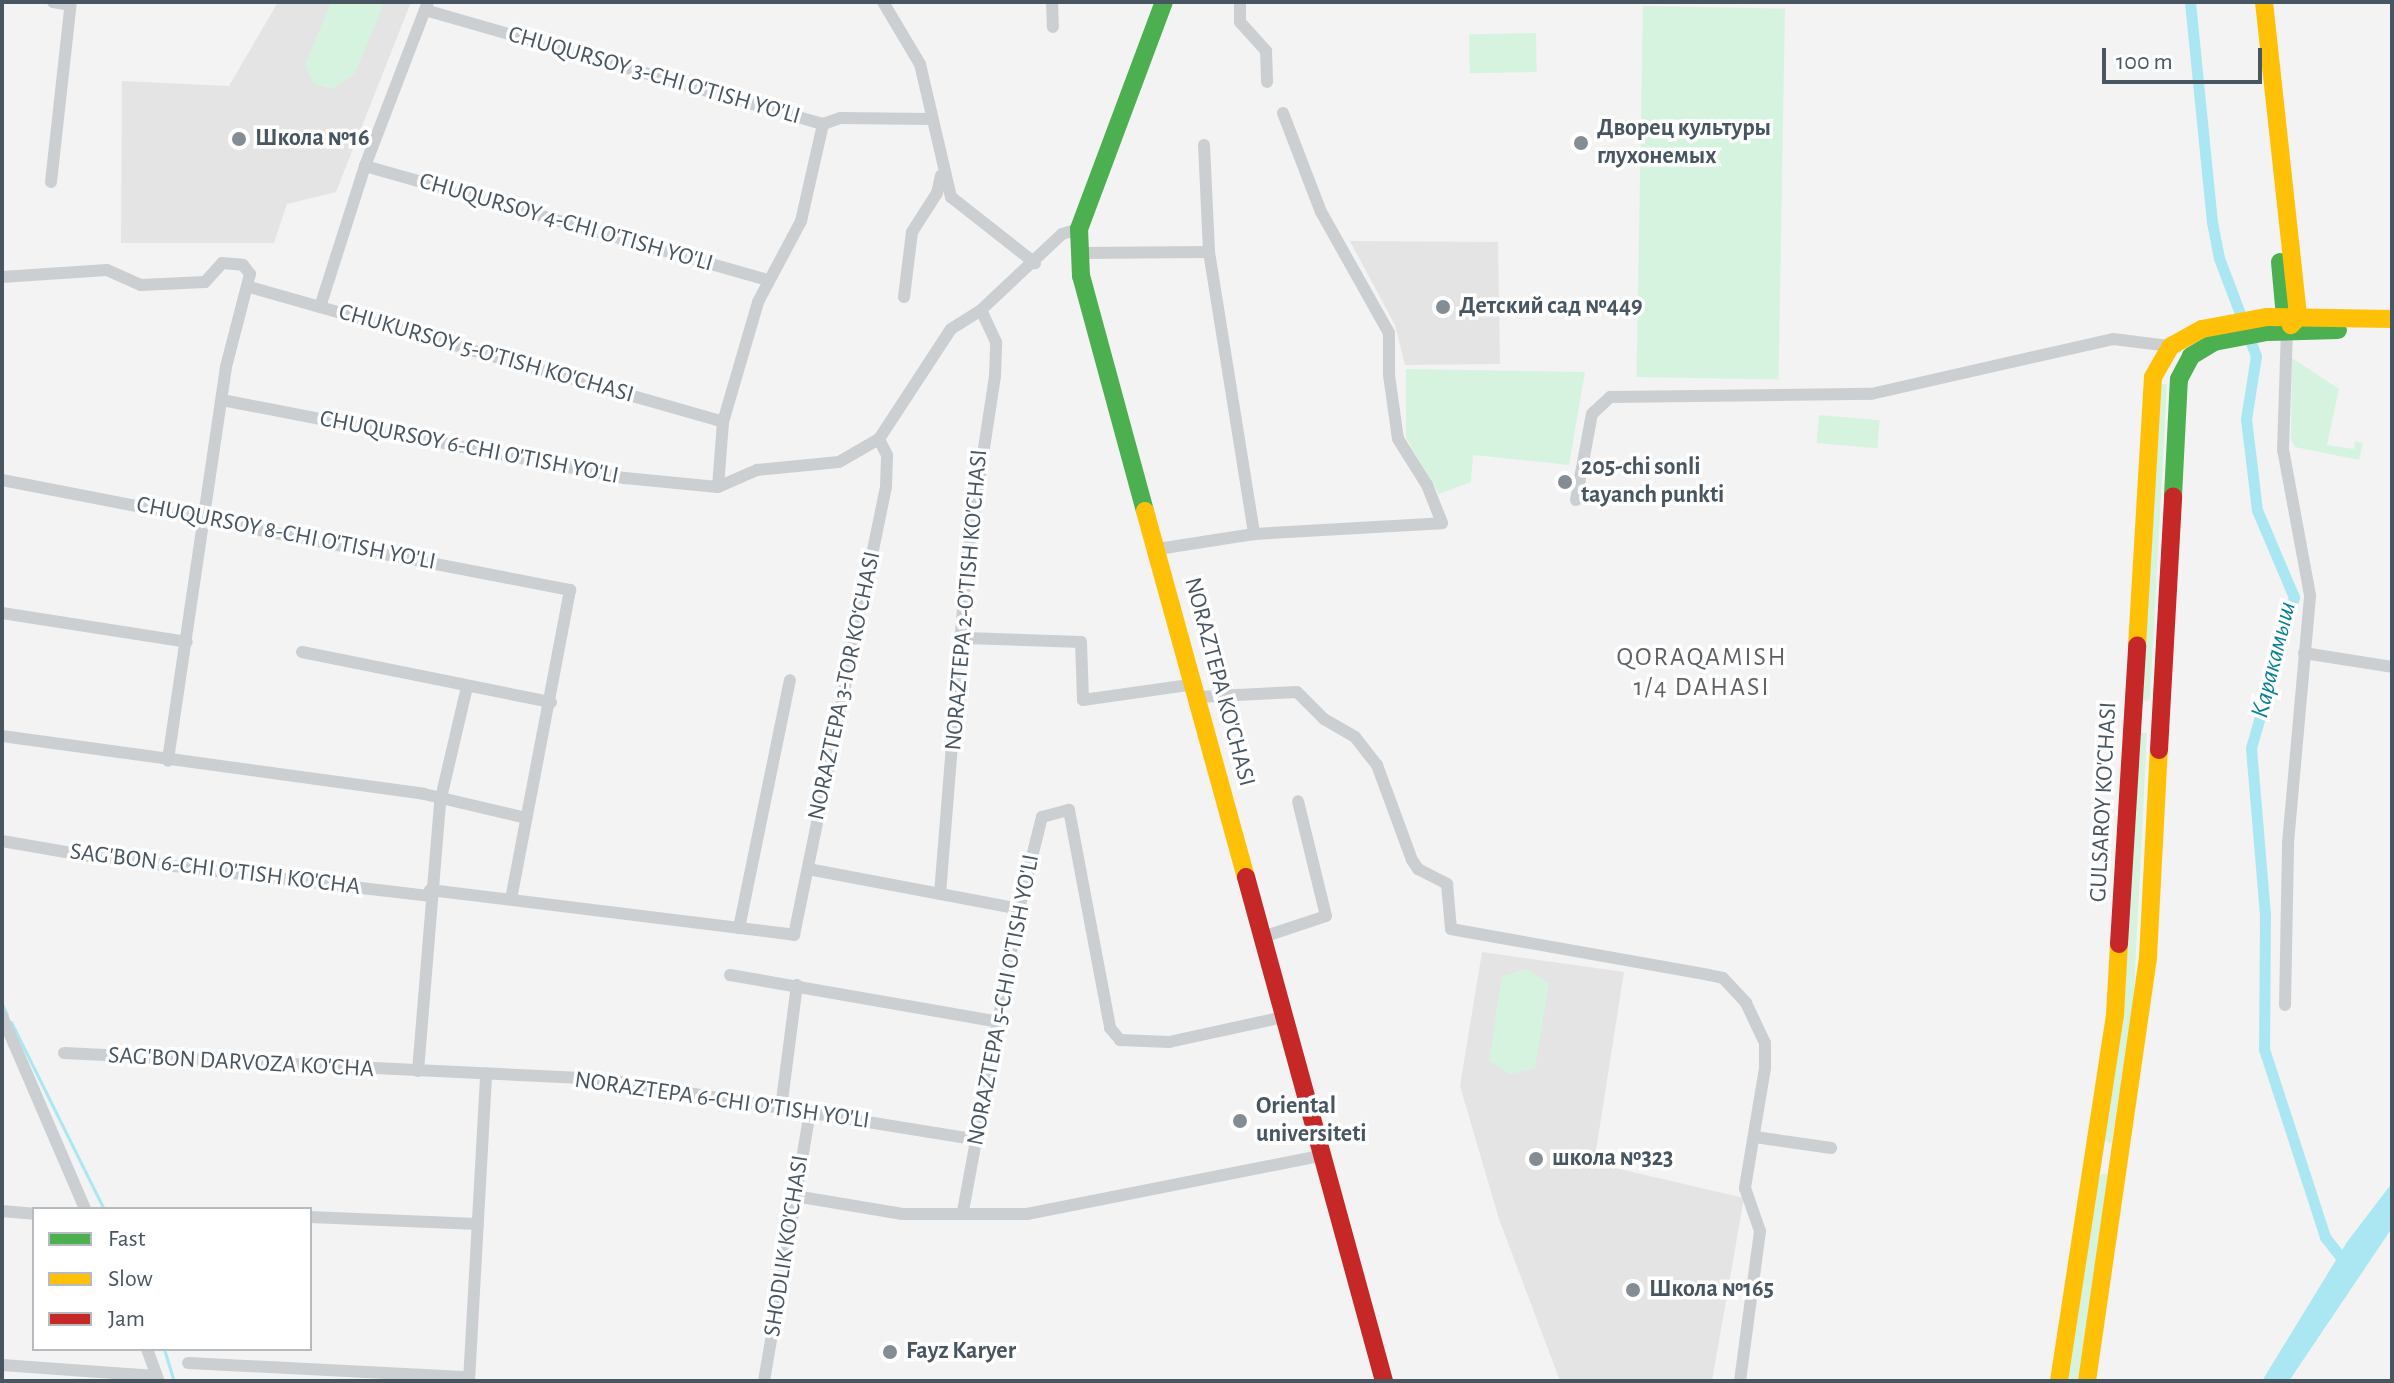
<!DOCTYPE html>
<html>
<head>
<meta charset="utf-8">
<style>
	body { margin:0 }
	#map { position:relative; width:2394px; height:1383px; overflow:hidden; background:#f3f3f3; font-family:"Alegreya Sans",sans-serif }
	div>[style] { position:absolute }
	[style*='--x'] { left:calc(var(--x)*1px); top:calc(var(--y)*1px); width:calc(var(--w)*1px); rotate:calc(var(--a)*1deg) }
	.education>* { inset:0; background:#e4e4e5 }
	.green>* { inset:0; background:#d6f3e0; transform-origin:0 0 }
	.water>* { inset:0; background:#aae7f2 }
	.stream>* { height:3px; margin:-1.5px; padding:0 1.5px; transform-origin:1.5px; border-radius:1.5px; background:#aae7f2 }
	.canal>* { height:11px; margin:-5.5px; padding:0 5.5px; transform-origin:5.5px; border-radius:5.5px; background:#aae7f2 }
	.street>* { height:12px; margin:-6px; padding:0 6px; transform-origin:6px; border-radius:6px; background:#cccfd2 }
	.fast>* { height:18px; margin:-9px; padding:0 9px; transform-origin:9px; border-radius:9px; background:#4caf50 }
	.slow>* { height:18px; margin:-9px; padding:0 9px; transform-origin:9px; border-radius:9px; background:#ffc107 }
	.jam>* { height:18px; margin:-9px; padding:0 9px; transform-origin:9px; border-radius:9px; background:#c62828 }
	.dots>* { width:22px; height:22px; translate:-50% -50%; box-sizing:border-box; border:4px solid #fff; border-radius:50% }
	span { translate:-50% -50%; white-space:nowrap; text-align:center; line-height:1.15; -webkit-text-stroke:7px #fff; paint-order:stroke }
	.street-label { font-size:24px; color:#485661 }
	.poi-label { font-size:24px; color:#485661; font-weight:700 }
	.left { translate:0 -50%; text-align:left }
	.neighbourhood-label { font-size:26px; color:#5e6267; letter-spacing:2px }
	.water-label { font-size:26px; color:#068097; font-style:italic }
	.frame { position:absolute; inset:0; border:4px solid #485661; pointer-events:none }
	.legend { position:absolute; left:32px; top:1207px; width:280px; height:144px; box-sizing:border-box; background:#fff; border:2px solid #b6bbc0; margin:0; padding:10px 14px; list-style:none; font-size:24px; color:#485661 }
	.legend li { display:flex; align-items:center; gap:16px; height:40px }
	.legend b { width:40px; border:2px solid #b6bbc0 }
	.scale { position:absolute; left:2102px; top:48px; width:160px; height:36px; box-sizing:border-box; border:4px solid #485661; border-top:0; padding-left:10px; font-size:24px; line-height:28px; white-space:nowrap; color:#485661; -webkit-text-stroke:6px #fff; paint-order:stroke }
</style>
</head>
<body>
<div id="map">
	<div class="education">
		<div style="clip-path:polygon(278px 2px,411px 2px,336px 192px,287px 204px,274px 243px,121px 243px,122px 81px,229px 86px)"></div>
		<div style="clip-path:polygon(1350px 241px,1498px 242px,1500px 364px,1405px 365px,1395px 325px)"></div>
		<div style="clip-path:polygon(1482px 952px,1624px 972px,1594px 1163px,1744px 1198px,1712px 1381px,1560px 1381px,1499px 1219px,1460px 1086px)"></div>
	</div>
	<div class="green">
		<div style="clip-path:polygon(331px 2px,384px 3px,355px 73px,332px 89px,313px 83px,305px 65px)"></div>
		<div style="left:1643px;top:6px;width:142px;height:371px;rotate:1deg"></div>
		<div style="left:1536px;top:33px;width:39px;height:67px;rotate:89deg"></div>
		<div style="clip-path:polygon(2292px 358px,2339px 389px,2327px 445px,2354px 449px,2355px 441px,2363px 443px,2359px 460px,2295px 447px,2291px 439px)"></div>
		<div style="clip-path:polygon(1406px 369px,1585px 372px,1569px 465px,1473px 455px,1471px 482px,1439px 494px,1406px 438px)"></div>
		<div style="clip-path:polygon(2158px 384px,2167px 384px,2150px 699px,2146px 702px,2142px 699px)"></div>
		<div style="left:1819px;top:415px;width:61px;height:28px;rotate:5deg"></div>
		<div style="clip-path:polygon(2139px 733px,2147px 733px,2133px 1011px,2111px 1144px,2105px 1140px)"></div>
		<div style="clip-path:polygon(1527px 969px,1549px 984px,1535px 1068px,1510px 1074px,1489px 1061px,1502px 976px)"></div>
		<div style="clip-path:polygon(2105px 1173px,2109px 1177px,2078px 1381px,2068px 1381px,2099px 1176px)"></div>
	</div>
	<div class="water">
		<div style="clip-path:polygon(2392px 1183px,2392px 1228px,2289px 1381px,2262px 1381px,2347px 1242px)"></div>
	</div>
	<div class="stream">
		<div style="--x:2;--y:1004;--w:12;--a:66"></div>
		<div style="--x:11;--y:1022;--w:209;--a:63.6"></div>
		<div style="--x:164;--y:1349;--w:34;--a:73"></div>
	</div>
	<div class="canal">
		<div style="--x:2190;--y:2;--w:221;--a:84.3"></div>
		<div style="--x:2212;--y:222;--w:37;--a:79"></div>
		<div style="--x:2219;--y:258;--w:105;--a:69.3"></div>
		<div style="--x:2256;--y:356;--w:64;--a:99"></div>
		<div style="--x:2246;--y:419;--w:92;--a:83.1"></div>
		<div style="--x:2257;--y:510;--w:95;--a:67"></div>
		<div style="--x:2294;--y:597;--w:157;--a:105.9"></div>
		<div style="--x:2251;--y:748;--w:166;--a:85.2"></div>
		<div style="--x:2265;--y:913;--w:136;--a:90.4"></div>
		<div style="--x:2264;--y:1049;--w:198;--a:72"></div>
		<div style="--x:2325;--y:1237;--w:37;--a:52"></div>
	</div>
	<div class="street">
		<div style="--x:53;--y:2;--w:17;--a:10"></div>
		<div style="--x:883;--y:2;--w:72;--a:59.2"></div>
		<div style="--x:920;--y:64;--w:137;--a:76.9"></div>
		<div style="--x:951;--y:197;--w:107;--a:38.2"></div>
		<div style="--x:1052;--y:2;--w:25;--a:88"></div>
		<div style="--x:1240;--y:2;--w:20;--a:90"></div>
		<div style="--x:1240;--y:22;--w:39;--a:48"></div>
		<div style="--x:1266;--y:51;--w:31;--a:88"></div>
		<div style="--x:425;--y:10;--w:414;--a:16"></div>
		<div style="--x:823;--y:124;--w:18;--a:-19"></div>
		<div style="--x:840;--y:118;--w:91;--a:0.6"></div>
		<div style="--x:1204;--y:145;--w:107;--a:87.3"></div>
		<div style="--x:1209;--y:252;--w:286;--a:80.9"></div>
		<div style="--x:365;--y:166;--w:418;--a:15.8"></div>
		<div style="--x:51;--y:182;--w:181;--a:-83.7"></div>
		<div style="--x:1078;--y:253;--w:131;--a:-0.4"></div>
		<div style="--x:2;--y:277;--w:105;--a:-3.8"></div>
		<div style="--x:107;--y:270;--w:37;--a:24"></div>
		<div style="--x:141;--y:285;--w:64;--a:-2.7"></div>
		<div style="--x:205;--y:282;--w:25;--a:-48"></div>
		<div style="--x:222;--y:263;--w:21;--a:5"></div>
		<div style="--x:243;--y:265;--w:11;--a:52"></div>
		<div style="--x:250;--y:274;--w:96;--a:104.5"></div>
		<div style="--x:226;--y:367;--w:398;--a:98.4"></div>
		<div style="--x:250;--y:287;--w:492;--a:15.9"></div>
		<div style="--x:904;--y:297;--w:65;--a:-83"></div>
		<div style="--x:912;--y:232;--w:46;--a:-57.3"></div>
		<div style="--x:937;--y:193;--w:18;--a:-77"></div>
		<div style="--x:320;--y:307;--w:148;--a:-72.3"></div>
		<div style="--x:365;--y:166;--w:176;--a:-69"></div>
		<div style="--x:222;--y:400;--w:410;--a:11"></div>
		<div style="--x:625;--y:478;--w:93;--a:5.5"></div>
		<div style="--x:718;--y:487;--w:43;--a:-23.6"></div>
		<div style="--x:757;--y:470;--w:82;--a:-5.6"></div>
		<div style="--x:839;--y:462;--w:46;--a:-29.9"></div>
		<div style="--x:879;--y:439;--w:131;--a:-56.8"></div>
		<div style="--x:951;--y:329;--w:36;--a:-32"></div>
		<div style="--x:981;--y:310;--w:111;--a:-43.2"></div>
		<div style="--x:1062;--y:234;--w:18;--a:-16"></div>
		<div style="--x:2;--y:480;--w:579;--a:10.96"></div>
		<div style="--x:570;--y:590;--w:314;--a:100.8"></div>
		<div style="--x:718;--y:487;--w:65;--a:-85.6"></div>
		<div style="--x:723;--y:422;--w:125;--a:-73.7"></div>
		<div style="--x:758;--y:302;--w:92;--a:-62"></div>
		<div style="--x:801;--y:221;--w:99;--a:-77.2"></div>
		<div style="--x:1576;--y:500;--w:87;--a:-79.5"></div>
		<div style="--x:1592;--y:414;--w:25;--a:-43"></div>
		<div style="--x:1610;--y:397;--w:261;--a:-0.7"></div>
		<div style="--x:1871;--y:394;--w:248;--a:-12.8"></div>
		<div style="--x:2113;--y:339;--w:64;--a:7.1"></div>
		<div style="--x:1158;--y:549;--w:97;--a:-8.9"></div>
		<div style="--x:1254;--y:534;--w:188;--a:-3.3"></div>
		<div style="--x:1442;--y:523;--w:41;--a:-111.5"></div>
		<div style="--x:1427;--y:485;--w:54;--a:-122.2"></div>
		<div style="--x:1398;--y:439;--w:65;--a:-98"></div>
		<div style="--x:1389;--y:375;--w:42;--a:-90"></div>
		<div style="--x:1389;--y:333;--w:139;--a:-119.3"></div>
		<div style="--x:1321;--y:212;--w:106;--a:-111"></div>
		<div style="--x:2;--y:613;--w:187;--a:8.9"></div>
		<div style="--x:965;--y:638;--w:116;--a:2"></div>
		<div style="--x:1081;--y:642;--w:58;--a:88"></div>
		<div style="--x:1083;--y:700;--w:113;--a:-8.1"></div>
		<div style="--x:302;--y:652;--w:254;--a:11.4"></div>
		<div style="--x:2304;--y:653;--w:89;--a:9"></div>
		<div style="--x:1198;--y:697;--w:99;--a:-2.9"></div>
		<div style="--x:1297;--y:692;--w:38;--a:45"></div>
		<div style="--x:1324;--y:719;--w:36;--a:30"></div>
		<div style="--x:1355;--y:737;--w:36;--a:52"></div>
		<div style="--x:1377;--y:765;--w:101;--a:69.8"></div>
		<div style="--x:1412;--y:860;--w:11;--a:56"></div>
		<div style="--x:1418;--y:869;--w:33;--a:27"></div>
		<div style="--x:1447;--y:884;--w:45;--a:84.9"></div>
		<div style="--x:1451;--y:929;--w:262;--a:10.1"></div>
		<div style="--x:1709;--y:975;--w:14;--a:12"></div>
		<div style="--x:1723;--y:978;--w:34;--a:47"></div>
		<div style="--x:1746;--y:1003;--w:44;--a:64.6"></div>
		<div style="--x:1765;--y:1043;--w:25;--a:90"></div>
		<div style="--x:1765;--y:1068;--w:122;--a:99.5"></div>
		<div style="--x:1745;--y:1188;--w:46;--a:70.8"></div>
		<div style="--x:1760;--y:1231;--w:151;--a:97.6"></div>
		<div style="--x:2;--y:736;--w:426;--a:7.8"></div>
		<div style="--x:424;--y:794;--w:105;--a:13.2"></div>
		<div style="--x:2;--y:841;--w:88;--a:9.8"></div>
		<div style="--x:89;--y:856;--w:342;--a:6.7"></div>
		<div style="--x:808;--y:869;--w:215;--a:10.7"></div>
		<div style="--x:430;--y:890;--w:367;--a:7"></div>
		<div style="--x:794;--y:935;--w:458;--a:-78.4"></div>
		<div style="--x:886;--y:486;--w:31;--a:-88"></div>
		<div style="--x:887;--y:455;--w:18;--a:-117"></div>
		<div style="--x:940;--y:894;--w:336;--a:-85.4"></div>
		<div style="--x:967;--y:559;--w:185;--a:-81.3"></div>
		<div style="--x:995;--y:376;--w:34;--a:-88"></div>
		<div style="--x:996;--y:342;--w:35;--a:-115"></div>
		<div style="--x:739;--y:928;--w:253;--a:-78.4"></div>
		<div style="--x:1263;--y:937;--w:66;--a:-18.4"></div>
		<div style="--x:1326;--y:916;--w:118;--a:-103.7"></div>
		<div style="--x:730;--y:975;--w:272;--a:9.9"></div>
		<div style="--x:2285;--y:1005;--w:162;--a:-88.9"></div>
		<div style="--x:2288;--y:843;--w:249;--a:-84.9"></div>
		<div style="--x:2310;--y:595;--w:147;--a:-100.5"></div>
		<div style="--x:2283;--y:450;--w:119;--a:-88.1"></div>
		<div style="--x:2;--y:1016;--w:210;--a:66.7"></div>
		<div style="--x:64;--y:1053;--w:539;--a:2.77"></div>
		<div style="--x:602;--y:1079;--w:381;--a:9.2"></div>
		<div style="--x:418;--y:1071;--w:270;--a:-85.3"></div>
		<div style="--x:440;--y:802;--w:118;--a:-76.8"></div>
		<div style="--x:781;--y:1108;--w:124;--a:-82.6"></div>
		<div style="--x:1755;--y:1137;--w:77;--a:8.2"></div>
		<div style="--x:795;--y:1196;--w:109;--a:9.5"></div>
		<div style="--x:903;--y:1214;--w:124;--a:0"></div>
		<div style="--x:1027;--y:1214;--w:300;--a:-11.2"></div>
		<div style="--x:2;--y:1211;--w:32;--a:5"></div>
		<div style="--x:963;--y:1211;--w:307;--a:-79.5"></div>
		<div style="--x:1019;--y:909;--w:95;--a:-76"></div>
		<div style="--x:1042;--y:817;--w:28;--a:-15"></div>
		<div style="--x:1069;--y:810;--w:222;--a:79.3"></div>
		<div style="--x:1110;--y:1028;--w:16;--a:50"></div>
		<div style="--x:1120;--y:1040;--w:49;--a:2.3"></div>
		<div style="--x:1169;--y:1042;--w:118;--a:-12.3"></div>
		<div style="--x:310;--y:1217;--w:168;--a:2.4"></div>
		<div style="--x:147;--y:1349;--w:33;--a:70"></div>
		<div style="--x:188;--y:1363;--w:281;--a:2.9"></div>
		<div style="--x:2;--y:1365;--w:154;--a:4.1"></div>
		<div style="--x:469;--y:1381;--w:308;--a:-86.8"></div>
		<div style="--x:764;--y:1381;--w:273;--a:-80.3"></div>
	</div>
	<div class="fast">
		<div style="--x:2280;--y:262;--w:66;--a:84.8"></div>
		<div style="--x:2173;--y:496;--w:117;--a:-87.1"></div>
		<div style="--x:2179;--y:379;--w:26;--a:-62"></div>
		<div style="--x:2191;--y:356;--w:27;--a:-31"></div>
		<div style="--x:2214;--y:342;--w:54;--a:-10.7"></div>
		<div style="--x:2267;--y:332;--w:71;--a:-1.6"></div>
		<div style="--x:1145;--y:511;--w:244;--a:-105.2"></div>
		<div style="--x:1081;--y:276;--w:47;--a:-92.4"></div>
		<div style="--x:1079;--y:229;--w:242;--a:-69.5"></div>
	</div>
	<div class="slow">
		<div style="--x:2264;--y:2;--w:317;--a:83.8"></div>
		<div style="--x:2298;--y:317;--w:11;--a:131"></div>
		<div style="--x:1145;--y:511;--w:380;--a:74.6"></div>
		<div style="--x:2137;--y:646;--w:269;--a:-86.6"></div>
		<div style="--x:2153;--y:377;--w:36;--a:-60"></div>
		<div style="--x:2171;--y:346;--w:35;--a:-29"></div>
		<div style="--x:2202;--y:329;--w:65;--a:-10.6"></div>
		<div style="--x:2266;--y:317;--w:126;--a:0.9"></div>
		<div style="--x:2059;--y:1381;--w:370;--a:-81.3"></div>
		<div style="--x:2115;--y:1015;--w:71;--a:-86.8"></div>
		<div style="--x:2087;--y:1381;--w:428;--a:-81.8"></div>
		<div style="--x:2148;--y:957;--w:207;--a:-87"></div>
	</div>
	<div class="jam">
		<div style="--x:2159;--y:750;--w:254;--a:-86.8"></div>
		<div style="--x:1246;--y:877;--w:523;--a:74.69"></div>
		<div style="--x:2119;--y:944;--w:299;--a:-86.5"></div>
	</div>
	<div class="dots">
		<div style="left:239px;top:139px;background:#848d94"></div>
		<div style="left:1581px;top:143px;background:#848d94"></div>
		<div style="left:1443px;top:307px;background:#848d94"></div>
		<div style="left:1565px;top:482px;background:#848d94"></div>
		<div style="left:1240px;top:1121px;background:#848d94"></div>
		<div style="left:1536px;top:1159px;background:#848d94"></div>
		<div style="left:1633px;top:1290px;background:#848d94"></div>
		<div style="left:890px;top:1352px;background:#848d94"></div>
	</div>
	<div class="street-label">
		<span style="left:654px;top:76px;rotate:16deg">CHUQURSOY 3-CHI O'TISH YO'LI</span>
		<span style="left:566px;top:223px;rotate:16deg">CHUQURSOY 4-CHI O'TISH YO'LI</span>
		<span style="left:486px;top:354px;rotate:16deg">CHUKURSOY 5-O'TISH KO'CHASI</span>
		<span style="left:469px;top:448px;rotate:11deg">CHUQURSOY 6-CHI O'TISH YO'LI</span>
		<span style="left:286px;top:534px;rotate:11deg">CHUQURSOY 8-CHI O'TISH YO'LI</span>
		<span style="left:967px;top:600px;rotate:-85deg">NORAZTEPA 2-O'TISH KO'CHASI</span>
		<span style="left:1219px;top:682px;rotate:75deg">NORAZTEPA KO'CHASI</span>
		<span style="left:845px;top:686px;rotate:-78deg">NORAZTEPA 3-TOR KO‘CHASI</span>
		<span style="left:2104px;top:802px;rotate:-87deg">GULSAROY KO'CHASI</span>
		<span style="left:215px;top:870px;rotate:7deg">SAG'BON 6-CHI O'TISH KO'CHA</span>
		<span style="left:1004px;top:1000px;rotate:-79deg">NORAZTEPA 5-CHI O'TISH YO'LI</span>
		<span style="left:241px;top:1063px;rotate:3deg">SAG'BON DARVOZA KO'CHA</span>
		<span style="left:722px;top:1101px;rotate:8deg">NORAZTEPA 6-CHI O'TISH YO'LI</span>
		<span style="left:787px;top:1246px;rotate:-81deg">SHODLIK KO'CHASI</span>
	</div>
	<div class="poi-label">
		<span class="left" style="left:1597px;top:143px">Дворец культуры<br>глухонемых</span>
		<span class="left" style="left:255px;top:139px">Школа №16</span>
		<span class="left" style="left:1459px;top:307px">Детский сад №449</span>
		<span class="left" style="left:1581px;top:482px">205-chi sonli<br>tayanch punkti</span>
		<span class="left" style="left:1256px;top:1121px">Oriental<br>universiteti</span>
		<span class="left" style="left:1552px;top:1159px">школа №323</span>
		<span class="left" style="left:1649px;top:1290px">Школа №165</span>
		<span class="left" style="left:906px;top:1352px">Fayz Karyer</span>
	</div>
	<div class="neighbourhood-label">
		<span style="left:1702px;top:673px">QORAQAMISH<br>1/4 DAHASI</span>
	</div>
	<div class="water-label">
		<span style="left:2274px;top:660px;rotate:-76deg">Каракамыш</span>
	</div>
	<div class="frame"></div>
	<ul class="legend">
	<li><b style="height:10px;background:#4caf50"></b>Fast</li>
	<li><b style="height:10px;background:#ffc107"></b>Slow</li>
	<li><b style="height:10px;background:#c62828"></b>Jam</li>
	</ul>
	<div class="scale">100 m</div>
</div>
</body>
</html>
